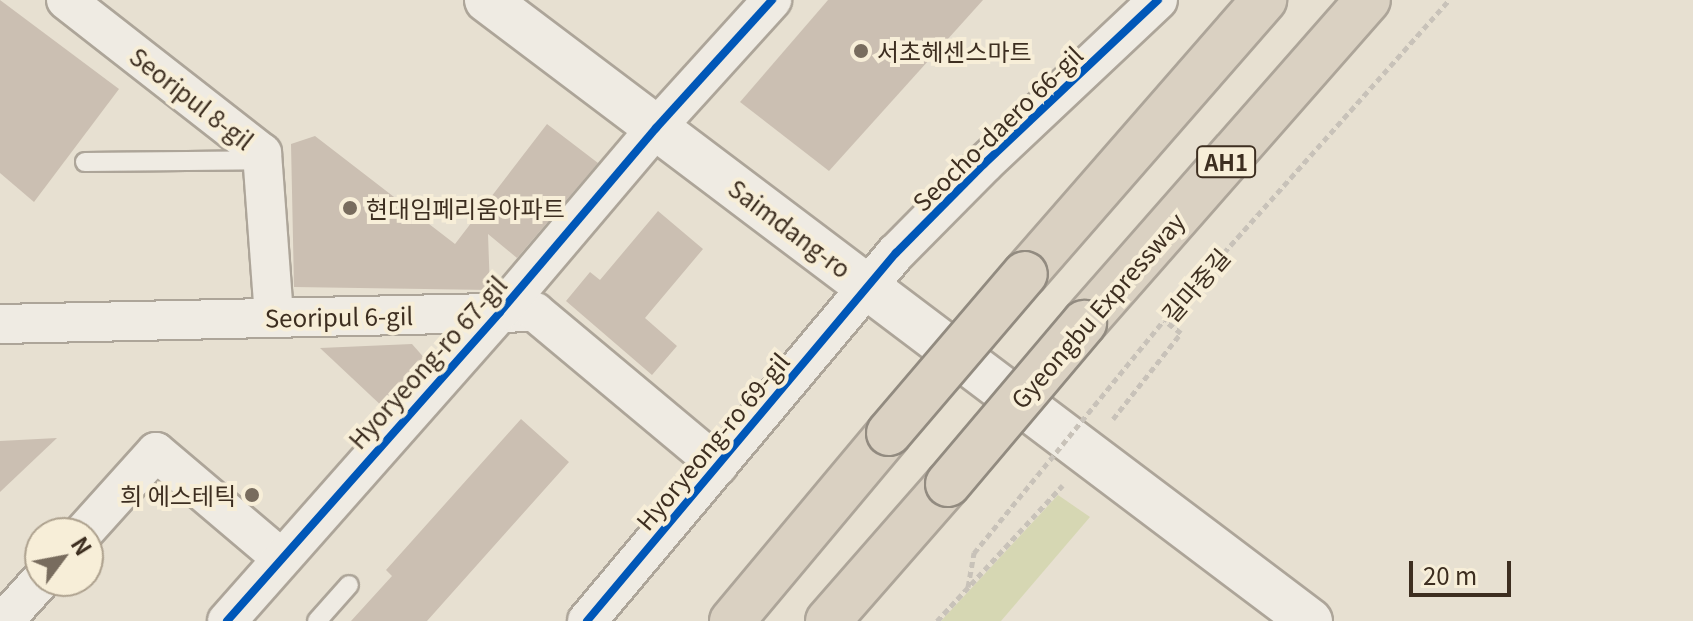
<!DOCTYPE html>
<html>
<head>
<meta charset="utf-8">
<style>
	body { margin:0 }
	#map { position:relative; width:1693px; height:621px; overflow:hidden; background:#e7e0d1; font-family:Georgia,"Noto Sans KR",serif }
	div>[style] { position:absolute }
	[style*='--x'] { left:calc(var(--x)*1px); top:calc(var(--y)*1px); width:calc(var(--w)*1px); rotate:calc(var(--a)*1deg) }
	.green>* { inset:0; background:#d6d7b3 }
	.building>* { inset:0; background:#cbbfb2 }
	.path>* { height:5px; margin-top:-2.5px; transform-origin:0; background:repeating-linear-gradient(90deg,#c8c2b9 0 6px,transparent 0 10px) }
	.roads { filter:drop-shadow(2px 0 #ada599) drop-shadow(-2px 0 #ada599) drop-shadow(0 2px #ada599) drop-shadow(0 -2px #ada599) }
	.lane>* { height:18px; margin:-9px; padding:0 9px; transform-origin:9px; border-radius:9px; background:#efebe3 }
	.street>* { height:38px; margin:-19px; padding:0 19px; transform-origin:19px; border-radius:19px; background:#efebe3 }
	.secondary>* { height:44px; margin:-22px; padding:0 22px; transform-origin:22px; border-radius:22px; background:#efebe3 }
	.highway>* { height:44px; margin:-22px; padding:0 22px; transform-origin:22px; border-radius:22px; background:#dad1c2 }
	.path-bridge>* { height:5px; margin-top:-2.5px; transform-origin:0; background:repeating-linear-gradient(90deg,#c8c2b9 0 6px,transparent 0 10px) }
	.bridges { filter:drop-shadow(2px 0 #928b80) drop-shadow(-2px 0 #928b80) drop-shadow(0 2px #928b80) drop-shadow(0 -2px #928b80) }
	.highway-bridge>* { height:44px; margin:-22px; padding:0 22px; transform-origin:22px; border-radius:22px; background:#dad1c2 }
	.cycleway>* { height:8px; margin:-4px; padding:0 4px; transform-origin:4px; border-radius:4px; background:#0057b8 }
	.dots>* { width:22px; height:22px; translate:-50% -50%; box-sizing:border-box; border:4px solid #f7eed8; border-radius:50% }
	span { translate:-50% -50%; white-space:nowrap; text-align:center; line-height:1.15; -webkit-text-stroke:8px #f7eed8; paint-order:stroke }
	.shield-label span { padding:2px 6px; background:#f7eed8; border:2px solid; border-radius:6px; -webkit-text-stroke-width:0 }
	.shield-label { font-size:22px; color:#3d2e20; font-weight:700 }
	.poi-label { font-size:24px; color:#3d2e20 }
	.left { translate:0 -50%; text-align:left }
	.right { translate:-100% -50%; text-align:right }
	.street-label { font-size:24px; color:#3d2e20 }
	.north { position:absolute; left:24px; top:517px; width:80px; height:80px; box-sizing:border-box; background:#f7eed8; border:2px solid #ada18e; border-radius:50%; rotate:58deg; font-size:22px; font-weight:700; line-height:32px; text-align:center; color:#3d2e20 }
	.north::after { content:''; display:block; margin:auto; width:28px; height:36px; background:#786c5e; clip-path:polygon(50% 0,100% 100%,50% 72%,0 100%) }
	.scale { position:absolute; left:1409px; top:561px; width:102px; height:36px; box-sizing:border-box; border:4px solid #3d2e20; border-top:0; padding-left:10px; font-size:24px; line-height:28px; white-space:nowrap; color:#3d2e20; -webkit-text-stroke:6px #f7eed8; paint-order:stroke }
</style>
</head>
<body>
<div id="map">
	<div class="green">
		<div style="clip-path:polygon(1058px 495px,1090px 517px,1001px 621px,941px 621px)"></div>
	</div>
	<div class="building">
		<div style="clip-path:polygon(0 0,119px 89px,34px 202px,0 173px)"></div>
		<div style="clip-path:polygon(828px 0,983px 0,829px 171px,740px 102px)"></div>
		<div style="clip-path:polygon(547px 124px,598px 163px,517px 258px,488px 234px,490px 290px,294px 287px,291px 144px,315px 136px,455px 244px)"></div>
		<div style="clip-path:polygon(658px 211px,703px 249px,645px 318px,677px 346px,652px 375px,566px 301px,590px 272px,600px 280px)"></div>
		<div style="clip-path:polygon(412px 344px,427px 361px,385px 409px,320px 348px)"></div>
		<div style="clip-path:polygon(521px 419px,569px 462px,427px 621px,351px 621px,392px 576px,386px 570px)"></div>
		<div style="clip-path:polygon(57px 438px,0 492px,0 441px)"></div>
	</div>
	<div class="path">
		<div style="--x:1113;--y:419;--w:110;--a:-51.7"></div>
		<div style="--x:1181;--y:333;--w:21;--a:-143"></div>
		<div style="--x:1164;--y:320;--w:429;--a:-48.3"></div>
		<div style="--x:937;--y:621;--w:185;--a:-47.2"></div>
	</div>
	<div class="roads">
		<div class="lane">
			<div style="--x:85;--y:162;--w:178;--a:-0.6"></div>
			<div style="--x:317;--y:621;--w:48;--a:-48.4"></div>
		</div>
		<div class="street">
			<div style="--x:66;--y:0;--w:249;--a:38"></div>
			<div style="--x:262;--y:153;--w:164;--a:85.8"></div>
			<div style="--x:0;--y:324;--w:535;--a:-1.28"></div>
			<div style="--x:535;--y:312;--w:239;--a:39.9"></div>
			<div style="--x:83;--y:533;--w:109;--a:-48"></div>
			<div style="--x:156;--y:452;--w:164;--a:40.3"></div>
			<div style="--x:4;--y:621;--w:54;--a:-48"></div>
			<div style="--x:227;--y:621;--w:412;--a:-48.5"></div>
			<div style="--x:500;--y:312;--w:241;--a:-49.7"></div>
			<div style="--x:656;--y:128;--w:173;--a:-47.8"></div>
			<div style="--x:587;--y:621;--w:481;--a:-50"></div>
			<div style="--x:896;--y:253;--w:125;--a:-45.3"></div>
			<div style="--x:984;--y:164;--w:239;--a:-43.3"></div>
		</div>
		<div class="secondary">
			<div style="--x:487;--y:0;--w:1031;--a:37.04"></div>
		</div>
		<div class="highway">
			<div style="--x:1025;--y:274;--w:364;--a:-48.9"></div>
			<div style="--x:1084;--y:323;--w:430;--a:-48.7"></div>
			<div style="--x:732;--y:621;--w:245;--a:-50.1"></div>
			<div style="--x:828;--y:621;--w:182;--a:-48.8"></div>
		</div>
	</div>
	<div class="path-bridge">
		<div style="--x:968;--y:587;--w:35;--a:-80"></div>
		<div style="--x:974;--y:553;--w:301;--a:-50.8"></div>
	</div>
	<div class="bridges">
		<div class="highway-bridge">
			<div style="--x:889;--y:433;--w:209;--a:-49.5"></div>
			<div style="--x:948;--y:484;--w:211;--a:-49.8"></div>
		</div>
	</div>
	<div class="cycleway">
		<div style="--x:227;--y:621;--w:412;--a:-48.5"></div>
		<div style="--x:500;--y:312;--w:241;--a:-49.7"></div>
		<div style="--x:656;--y:128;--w:173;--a:-47.8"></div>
		<div style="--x:587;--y:621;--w:481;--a:-50"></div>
		<div style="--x:896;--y:253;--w:125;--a:-45.3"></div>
		<div style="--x:984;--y:164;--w:239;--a:-43.3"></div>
	</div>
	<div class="dots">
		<div style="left:861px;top:51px;background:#786c5e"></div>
		<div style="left:350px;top:208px;background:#786c5e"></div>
		<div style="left:252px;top:495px;background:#786c5e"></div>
	</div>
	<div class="shield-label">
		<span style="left:1226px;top:162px">AH1</span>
	</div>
	<div class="poi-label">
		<span class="left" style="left:877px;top:51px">서초헤센스마트</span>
		<span class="left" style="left:366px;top:208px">현대임페리움아파트</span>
		<span class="right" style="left:236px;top:495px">희 에스테틱</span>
	</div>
	<div class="street-label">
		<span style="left:192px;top:98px;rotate:38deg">Seoripul 8-gil</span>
		<span style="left:997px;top:128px;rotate:-44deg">Seocho-daero 66-gil</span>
		<span style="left:790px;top:228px;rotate:37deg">Saimdang-ro</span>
		<span style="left:1195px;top:285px;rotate:-49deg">길마중길</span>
		<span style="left:1097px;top:310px;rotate:-49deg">Gyeongbu Expressway</span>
		<span style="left:339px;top:316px;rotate:-1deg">Seoripul 6-gil</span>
		<span style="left:427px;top:362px;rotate:-48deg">Hyoryeong-ro 67-gil</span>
		<span style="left:712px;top:441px;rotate:-50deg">Hyoryeong-ro 69-gil</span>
	</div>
	<div class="north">N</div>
	<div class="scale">20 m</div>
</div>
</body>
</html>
